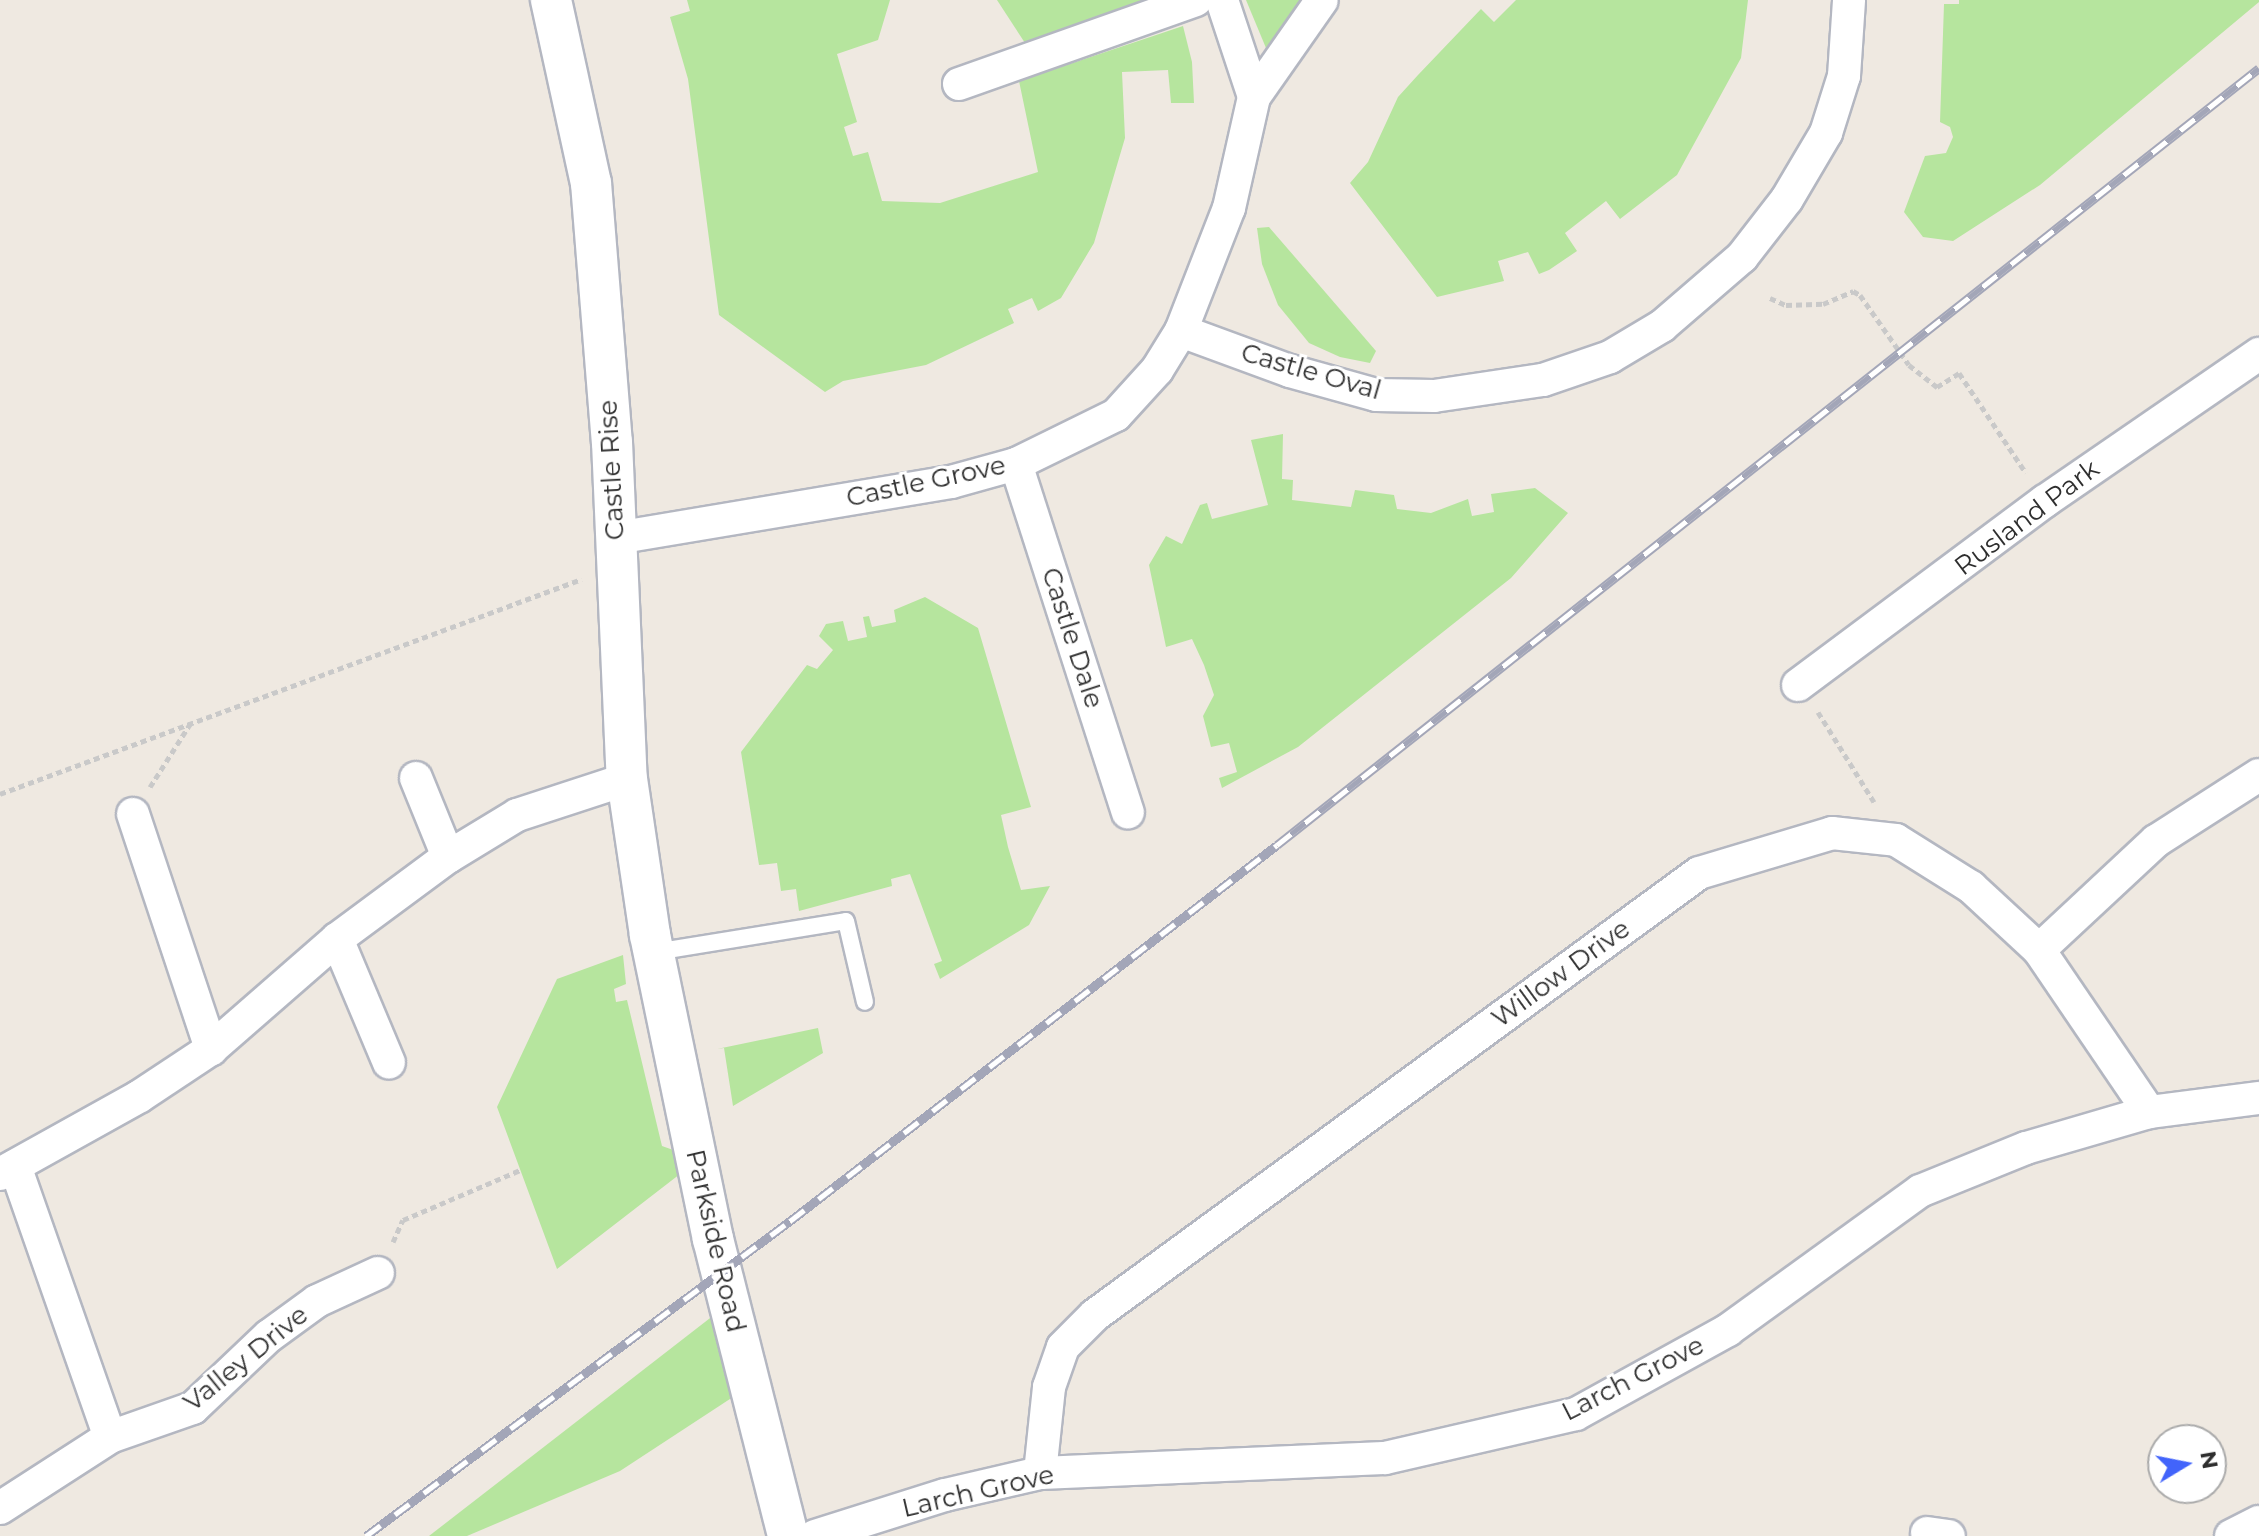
<!DOCTYPE html>
<html>
<head>
<meta charset="utf-8">
<style>
	body { margin:0 }
	#map { position:relative; width:2259px; height:1536px; overflow:hidden; background:#efe9e1; font-family:Montserrat,sans-serif }
	div>[style] { position:absolute }
	[style*='--x'] { left:calc(var(--x)*1px); top:calc(var(--y)*1px); width:calc(var(--w)*1px); rotate:calc(var(--a)*1deg) }
	.green>* { inset:0; background:#b6e59e }
	.path>* { height:5px; margin-top:-2.5px; transform-origin:0; background:repeating-linear-gradient(90deg,#c9c9c9 0 6px,transparent 0 10px) }
	.roads { filter:drop-shadow(2px 0 #b4b7c1) drop-shadow(-2px 0 #b4b7c1) drop-shadow(0 2px #b4b7c1) drop-shadow(0 -2px #b4b7c1) }
	.service>* { height:16px; margin:-8px; padding:0 8px; transform-origin:8px; border-radius:8px; background:#fff }
	.minor>* { height:32px; margin:-16px; padding:0 16px; transform-origin:16px; border-radius:16px; background:#fff }
	.tertiary>* { height:40px; margin:-20px; padding:0 20px; transform-origin:20px; border-radius:20px; background:#fff }
	.rail>* { height:9px; margin-top:-4.5px; transform-origin:0; background:repeating-linear-gradient(90deg,#fff 0 18px,#a3a6b8 0 36px); box-sizing:border-box; border-block:2px solid #a3a6b8 }
	span { translate:-50% -50%; white-space:nowrap; text-align:center; line-height:1.15; -webkit-text-stroke:6px #fff; paint-order:stroke }
	.street-label { font-size:26px; color:#2e2e2e }
	.north { position:absolute; left:2147px; top:1424px; width:80px; height:80px; box-sizing:border-box; background:#fff; border:2px solid #ababab; border-radius:50%; rotate:80deg; font-size:22px; font-weight:700; line-height:32px; text-align:center; color:#2e2e2e }
	.north::after { content:''; display:block; margin:auto; width:28px; height:36px; background:#4264fb; clip-path:polygon(50% 0,100% 100%,50% 72%,0 100%) }
</style>
</head>
<body>
<div id="map">
	<div class="green">
		<div style="clip-path:polygon(687px 0,890px 0,878px 40px,837px 54px,857px 122px,844px 127px,853px 156px,868px 152px,882px 201px,940px 203px,1038px 172px,1019px 81px,1183px 26px,1192px 62px,1194px 103px,1171px 103px,1168px 70px,1122px 72px,1125px 138px,1094px 243px,1061px 298px,1038px 311px,1032px 298px,1008px 309px,1014px 323px,926px 365px,843px 381px,825px 392px,719px 315px,688px 79px,670px 17px,690px 11px)"></div>
		<div style="clip-path:polygon(997px 0,1155px 0,1025px 43px)"></div>
		<div style="clip-path:polygon(1246px 0,1302px 0,1266px 48px)"></div>
		<div style="clip-path:polygon(1516px 0,1748px 0,1741px 58px,1677px 175px,1620px 219px,1606px 201px,1565px 233px,1577px 251px,1549px 270px,1539px 274px,1528px 252px,1498px 261px,1504px 281px,1437px 297px,1350px 183px,1368px 162px,1398px 97px,1418px 75px,1481px 9px,1494px 22px)"></div>
		<div style="clip-path:polygon(1959px 0,2259px 0,2259px 2px,2040px 185px,1953px 241px,1923px 237px,1904px 212px,1925px 156px,1946px 153px,1953px 137px,1950px 127px,1940px 122px,1944px 4px,1959px 4px)"></div>
		<div style="clip-path:polygon(1269px 227px,1376px 351px,1370px 363px,1340px 357px,1309px 343px,1278px 305px,1262px 264px,1257px 228px)"></div>
		<div style="clip-path:polygon(1283px 434px,1282px 479px,1293px 480px,1292px 500px,1351px 507px,1355px 490px,1394px 495px,1397px 509px,1431px 513px,1468px 499px,1472px 516px,1494px 512px,1491px 494px,1535px 488px,1568px 513px,1511px 578px,1298px 747px,1222px 788px,1219px 778px,1237px 772px,1229px 743px,1211px 747px,1203px 716px,1214px 695px,1204px 665px,1192px 639px,1166px 647px,1149px 565px,1166px 536px,1182px 544px,1200px 505px,1207px 503px,1212px 519px,1268px 505px,1251px 440px)"></div>
		<div style="clip-path:polygon(925px 597px,978px 628px,1031px 807px,1001px 815px,1008px 847px,1021px 890px,1050px 886px,1029px 925px,940px 979px,934px 964px,942px 961px,910px 874px,891px 879px,892px 886px,799px 911px,796px 889px,781px 891px,777px 863px,759px 865px,741px 752px,807px 665px,817px 669px,833px 650px,819px 636px,826px 624px,843px 621px,848px 641px,867px 637px,863px 617px,869px 616px,872px 627px,896px 622px,894px 610px)"></div>
		<div style="clip-path:polygon(623px 955px,626px 984px,614px 989px,616px 1002px,627px 1000px,662px 1146px,676px 1151px,680px 1174px,557px 1269px,497px 1107px,557px 979px)"></div>
		<div style="clip-path:polygon(818px 1028px,823px 1053px,733px 1106px,724px 1048px,717px 1049px)"></div>
		<div style="clip-path:polygon(714px 1315px,733px 1397px,620px 1471px,467px 1536px,429px 1536px)"></div>
	</div>
	<div class="path">
		<div style="--x:1770;--y:298;--w:17;--a:24"></div>
		<div style="--x:1786;--y:305;--w:37;--a:-2"></div>
		<div style="--x:1823;--y:304;--w:33;--a:-23"></div>
		<div style="--x:1853;--y:291;--w:8;--a:30"></div>
		<div style="--x:1860;--y:295;--w:85;--a:55"></div>
		<div style="--x:1909;--y:365;--w:36;--a:38"></div>
		<div style="--x:1937;--y:387;--w:26;--a:-32"></div>
		<div style="--x:1959;--y:373;--w:120;--a:56.2"></div>
		<div style="--x:1818;--y:712;--w:106;--a:58.1"></div>
		<div style="--x:150;--y:787;--w:78;--a:-57.5"></div>
		<div style="--x:0;--y:794;--w:620;--a:-20.28"></div>
		<div style="--x:393;--y:1242;--w:24;--a:-66"></div>
		<div style="--x:403;--y:1220;--w:127;--a:-23.1"></div>
	</div>
	<div class="roads">
		<div class="service">
			<div style="--x:655;--y:952;--w:193;--a:-9.2"></div>
			<div style="--x:846;--y:921;--w:83;--a:76.8"></div>
		</div>
		<div class="minor">
			<div style="--x:1222;--y:0;--w:102;--a:71.7"></div>
			<div style="--x:959;--y:84;--w:251;--a:-19.5"></div>
			<div style="--x:1181;--y:331;--w:116;--a:20.2"></div>
			<div style="--x:1290;--y:371;--w:89;--a:15.6"></div>
			<div style="--x:1376;--y:395;--w:58;--a:1"></div>
			<div style="--x:1434;--y:396;--w:110;--a:-8.4"></div>
			<div style="--x:1543;--y:380;--w:71;--a:-18.9"></div>
			<div style="--x:1610;--y:357;--w:61;--a:-30.8"></div>
			<div style="--x:1662;--y:326;--w:106;--a:-40.8"></div>
			<div style="--x:1742;--y:257;--w:73;--a:-52.2"></div>
			<div style="--x:1787;--y:199;--w:77;--a:-59.4"></div>
			<div style="--x:1826;--y:133;--w:60;--a:-72.5"></div>
			<div style="--x:1844;--y:76;--w:76;--a:-86.2"></div>
			<div style="--x:1016;--y:464;--w:366;--a:72.2"></div>
			<div style="--x:616;--y:538;--w:340;--a:-9.5"></div>
			<div style="--x:951;--y:482;--w:67;--a:-15.5"></div>
			<div style="--x:1016;--y:464;--w:111;--a:-26.1"></div>
			<div style="--x:1116;--y:415;--w:61;--a:-47.7"></div>
			<div style="--x:1157;--y:370;--w:46;--a:-58.4"></div>
			<div style="--x:1181;--y:331;--w:132;--a:-68.7"></div>
			<div style="--x:1229;--y:208;--w:114;--a:-77.3"></div>
			<div style="--x:1254;--y:97;--w:118;--a:-55"></div>
			<div style="--x:1798;--y:685;--w:308;--a:-36.7"></div>
			<div style="--x:2045;--y:501;--w:260;--a:-34.5"></div>
			<div style="--x:416;--y:778;--w:85;--a:67.9"></div>
			<div style="--x:133;--y:814;--w:248;--a:71.6"></div>
			<div style="--x:337;--y:939;--w:134;--a:67.2"></div>
			<div style="--x:2039;--y:950;--w:160;--a:-43"></div>
			<div style="--x:2156;--y:841;--w:122;--a:-32.7"></div>
			<div style="--x:15;--y:1166;--w:287;--a:70.7"></div>
			<div style="--x:0;--y:1174;--w:160;--a:-29.1"></div>
			<div style="--x:140;--y:1096;--w:85;--a:-33.5"></div>
			<div style="--x:211;--y:1049;--w:167;--a:-41.1"></div>
			<div style="--x:337;--y:939;--w:138;--a:-36.5"></div>
			<div style="--x:448;--y:857;--w:81;--a:-31.3"></div>
			<div style="--x:517;--y:815;--w:116;--a:-18.1"></div>
			<div style="--x:1040;--y:1473;--w:86;--a:-84"></div>
			<div style="--x:1049;--y:1387;--w:42;--a:-70.7"></div>
			<div style="--x:1063;--y:1347;--w:45;--a:-45"></div>
			<div style="--x:1095;--y:1315;--w:748;--a:-36.2"></div>
			<div style="--x:1699;--y:873;--w:139;--a:-16.7"></div>
			<div style="--x:1832;--y:833;--w:64;--a:6.2"></div>
			<div style="--x:1896;--y:840;--w:89;--a:32.1"></div>
			<div style="--x:1971;--y:887;--w:93;--a:42.8"></div>
			<div style="--x:2039;--y:950;--w:196;--a:55.8"></div>
			<div style="--x:0;--y:1508;--w:131;--a:-32.8"></div>
			<div style="--x:110;--y:1437;--w:88;--a:-19.3"></div>
			<div style="--x:193;--y:1408;--w:105;--a:-43.5"></div>
			<div style="--x:269;--y:1336;--w:59;--a:-36.1"></div>
			<div style="--x:317;--y:1301;--w:67;--a:-24.7"></div>
			<div style="--x:1927;--y:1533;--w:22;--a:8"></div>
			<div style="--x:815;--y:1536;--w:136;--a:-17.5"></div>
			<div style="--x:945;--y:1495;--w:98;--a:-13"></div>
			<div style="--x:1040;--y:1473;--w:345;--a:-2.5"></div>
			<div style="--x:1385;--y:1458;--w:196;--a:-13"></div>
			<div style="--x:1576;--y:1414;--w:174;--a:-28.9"></div>
			<div style="--x:1728;--y:1330;--w:237;--a:-35.9"></div>
			<div style="--x:1920;--y:1191;--w:114;--a:-22.1"></div>
			<div style="--x:2026;--y:1148;--w:128;--a:-16.3"></div>
			<div style="--x:2149;--y:1112;--w:111;--a:-7.3"></div>
			<div style="--x:2231;--y:1536;--w:31;--a:-27"></div>
		</div>
		<div class="tertiary">
			<div style="--x:551;--y:0;--w:187;--a:77.7"></div>
			<div style="--x:591;--y:183;--w:260;--a:85.4"></div>
			<div style="--x:612;--y:442;--w:337;--a:87.5"></div>
			<div style="--x:627;--y:779;--w:158;--a:81.6"></div>
			<div style="--x:650;--y:935;--w:310;--a:78.3"></div>
			<div style="--x:713;--y:1239;--w:306;--a:75.8"></div>
		</div>
	</div>
	<div class="rail">
		<div style="--x:366;--y:1536;--w:528;--a:-36.61"></div>
		<div style="--x:790;--y:1221;--w:615;--a:-37.67"></div>
		<div style="--x:1277;--y:845;--w:1252;--a:-38.35"></div>
	</div>
	<div class="street-label">
		<span style="left:1311px;top:372px;rotate:16deg">Castle Oval</span>
		<span style="left:612px;top:470px;rotate:-93deg">Castle Rise</span>
		<span style="left:926px;top:482px;rotate:-12deg">Castle Grove</span>
		<span style="left:2027px;top:518px;rotate:-37deg">Rusland Park</span>
		<span style="left:1072px;top:638px;rotate:72deg">Castle Dale</span>
		<span style="left:1561px;top:974px;rotate:-36deg">Willow Drive</span>
		<span style="left:715px;top:1241px;rotate:77deg">Parkside Road</span>
		<span style="left:246px;top:1359px;rotate:-39deg">Valley Drive</span>
		<span style="left:1633px;top:1379px;rotate:-27deg">Larch Grove</span>
		<span style="left:978px;top:1492px;rotate:-13deg">Larch Grove</span>
	</div>
	<div class="north">N</div>
</div>
</body>
</html>
